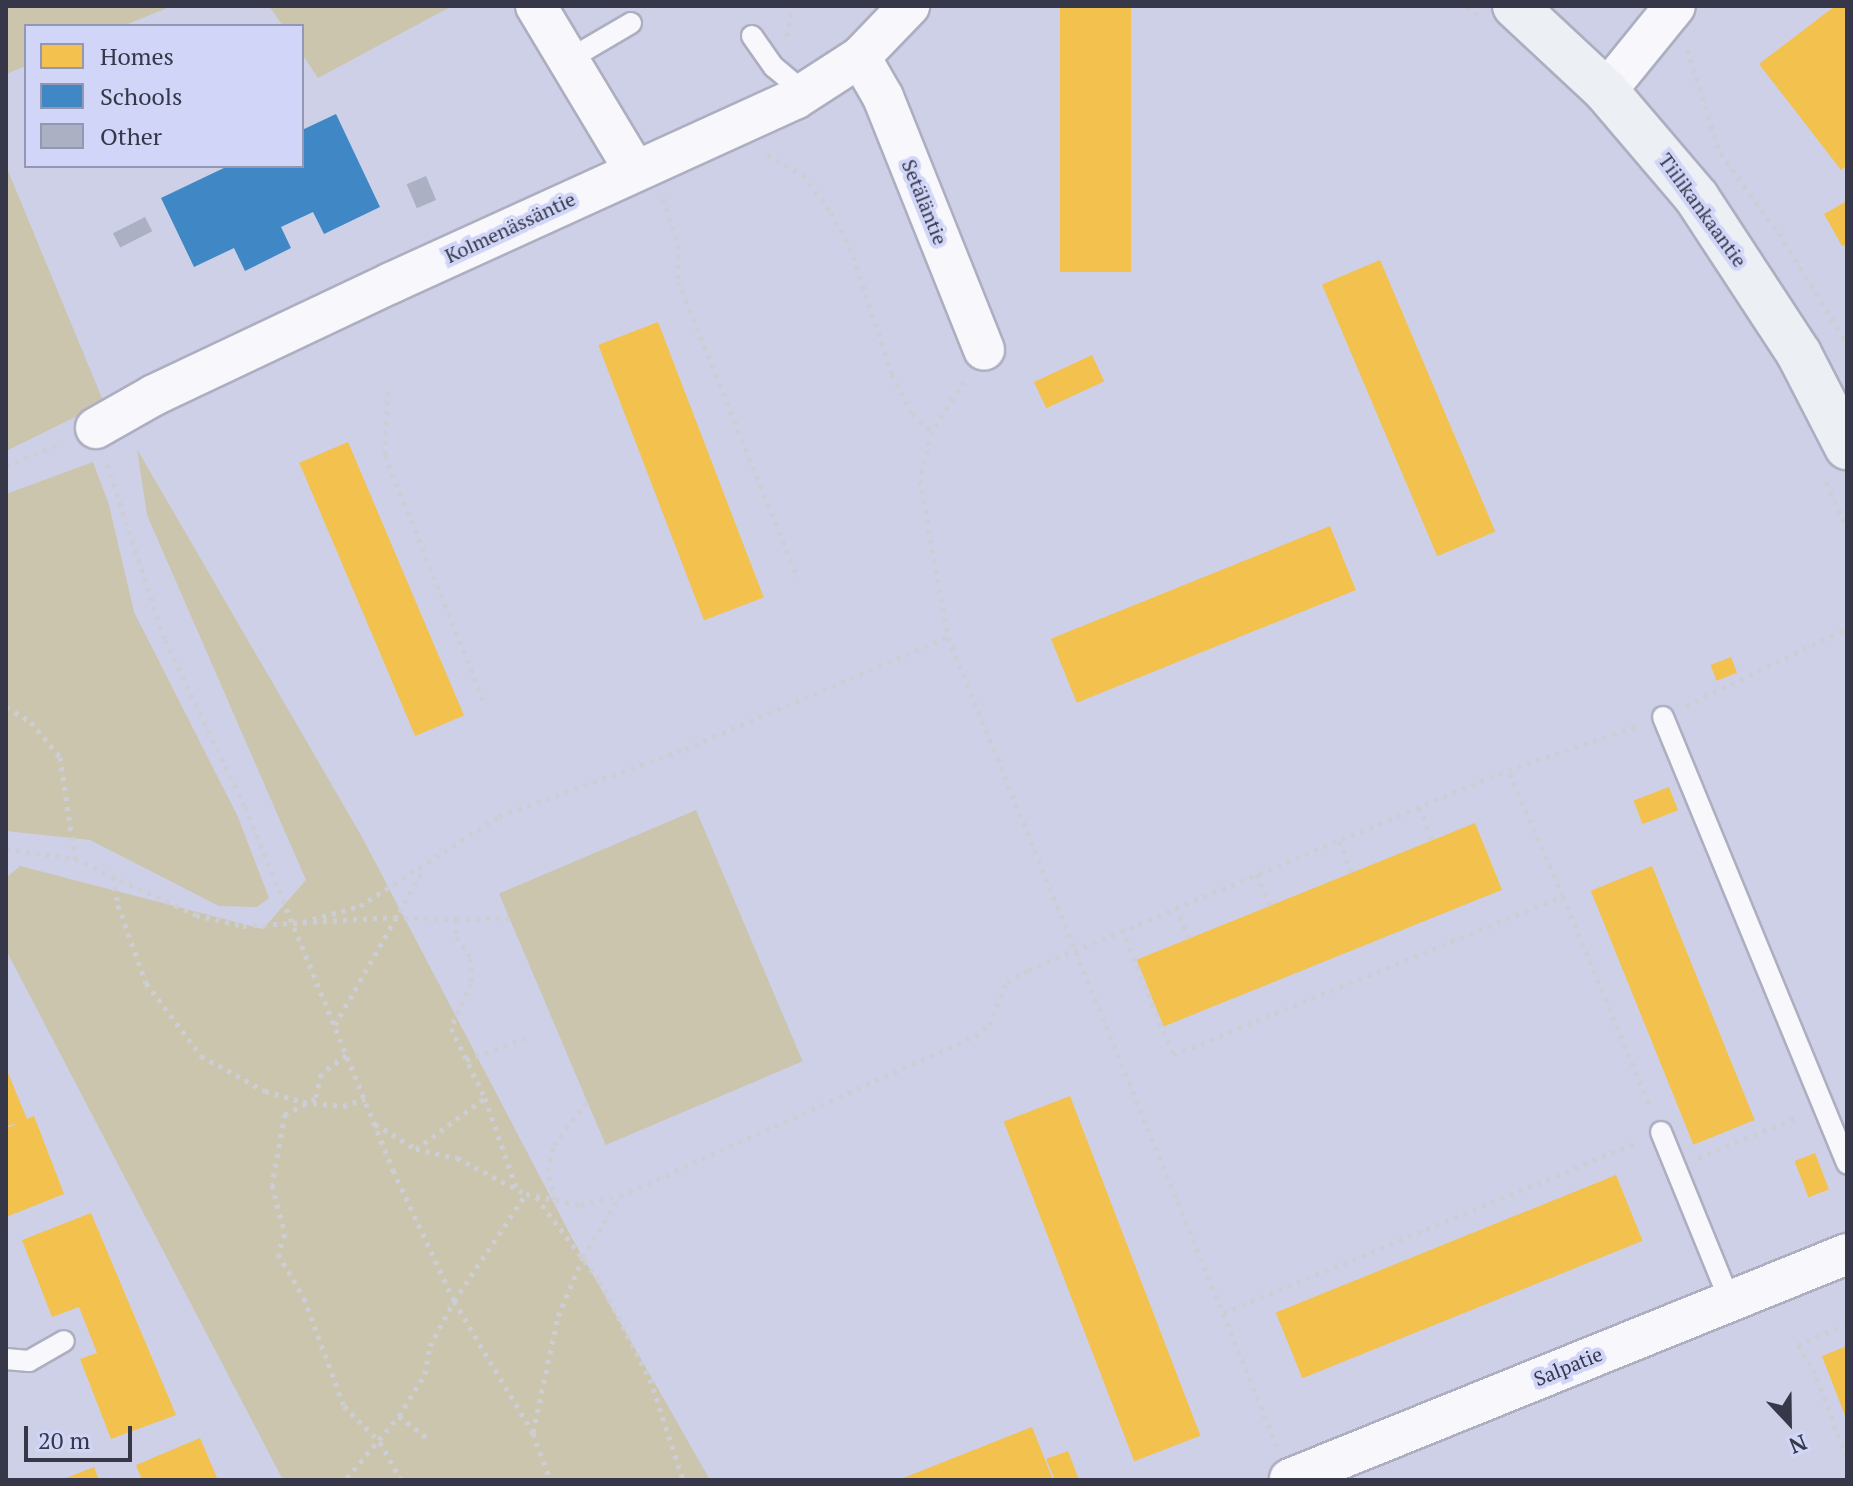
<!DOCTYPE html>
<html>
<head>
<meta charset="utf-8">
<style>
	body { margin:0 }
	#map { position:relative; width:1853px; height:1486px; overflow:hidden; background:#ced0e8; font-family:"PT Serif",serif }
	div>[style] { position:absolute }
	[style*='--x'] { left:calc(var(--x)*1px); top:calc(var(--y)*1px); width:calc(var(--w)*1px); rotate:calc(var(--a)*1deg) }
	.green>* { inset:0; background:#cac5ac; transform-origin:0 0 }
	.homes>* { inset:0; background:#f2c14e; transform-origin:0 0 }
	.schools>* { inset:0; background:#3f88c5 }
	.building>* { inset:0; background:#abb1c2; transform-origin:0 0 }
	.path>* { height:5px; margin-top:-2.5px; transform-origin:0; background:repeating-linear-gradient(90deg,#cdced5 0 4px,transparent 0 10px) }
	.roads { filter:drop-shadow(2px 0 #adafc1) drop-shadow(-2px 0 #adafc1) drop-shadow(0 2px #adafc1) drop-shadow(0 -2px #adafc1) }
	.lane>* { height:20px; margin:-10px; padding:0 10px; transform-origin:10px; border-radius:10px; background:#f8f8fc }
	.street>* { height:40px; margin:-20px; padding:0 20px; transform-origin:20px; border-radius:20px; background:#f8f8fc }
	.secondary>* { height:44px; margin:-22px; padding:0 22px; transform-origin:22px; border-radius:22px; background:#ecf0f5 }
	span { translate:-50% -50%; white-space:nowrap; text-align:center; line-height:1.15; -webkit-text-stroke:8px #d1d6f8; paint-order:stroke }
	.street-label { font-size:20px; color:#363849 }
	.frame { position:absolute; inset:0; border:8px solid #363849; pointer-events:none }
	.legend { position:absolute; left:24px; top:24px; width:280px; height:144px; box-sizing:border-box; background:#d1d6f8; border:2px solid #9397b2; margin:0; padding:10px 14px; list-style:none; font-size:24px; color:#363849 }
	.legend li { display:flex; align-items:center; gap:16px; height:40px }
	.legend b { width:40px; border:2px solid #9397b2 }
	.north { position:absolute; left:1749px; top:1382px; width:80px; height:80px; -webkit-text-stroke:6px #d1d6f8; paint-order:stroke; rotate:158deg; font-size:22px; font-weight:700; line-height:32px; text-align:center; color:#363849 }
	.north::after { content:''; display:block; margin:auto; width:28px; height:36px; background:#363849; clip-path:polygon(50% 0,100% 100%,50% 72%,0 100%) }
	.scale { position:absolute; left:24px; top:1426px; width:108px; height:36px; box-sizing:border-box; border:4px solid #363849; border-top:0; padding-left:10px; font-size:24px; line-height:28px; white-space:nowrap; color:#363849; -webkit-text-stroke:6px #d1d6f8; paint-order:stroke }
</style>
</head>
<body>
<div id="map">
	<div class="green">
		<div style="clip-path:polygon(6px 6px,172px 6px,123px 26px,26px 26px,26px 66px,6px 74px)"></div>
		<div style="clip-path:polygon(269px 6px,452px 6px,318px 78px,302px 54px,302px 26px,283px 26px)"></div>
		<div style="clip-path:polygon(6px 166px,104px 403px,6px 451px)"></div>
		<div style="clip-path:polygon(137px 449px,362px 837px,572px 1238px,710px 1480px,283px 1480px,6px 950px,6px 878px,20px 866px,263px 929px,306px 880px,147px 515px)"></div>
		<div style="clip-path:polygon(93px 462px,109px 505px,134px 612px,238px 817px,269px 898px,257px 907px,219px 906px,90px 840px,6px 831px,6px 494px)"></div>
		<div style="left:696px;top:810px;width:273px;height:214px;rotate:67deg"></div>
	</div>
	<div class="homes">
		<div style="left:1060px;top:6px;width:71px;height:266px"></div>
		<div style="clip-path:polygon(1835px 6px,1847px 6px,1847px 165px,1841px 170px,1759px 64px)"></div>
		<div style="clip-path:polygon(1847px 201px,1847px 244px,1842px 246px,1824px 214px)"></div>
		<div style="left:1380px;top:260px;width:295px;height:63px;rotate:67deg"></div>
		<div style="left:658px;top:322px;width:295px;height:64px;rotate:69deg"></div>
		<div style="left:1092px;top:355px;width:29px;height:64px;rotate:65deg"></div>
		<div style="left:348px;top:442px;width:297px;height:53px;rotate:67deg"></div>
		<div style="left:1330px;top:526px;width:69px;height:301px;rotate:68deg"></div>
		<div style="left:1731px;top:657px;width:17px;height:22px;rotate:69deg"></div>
		<div style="left:1669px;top:787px;width:25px;height:38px;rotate:69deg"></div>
		<div style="left:1475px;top:823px;width:72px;height:365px;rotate:68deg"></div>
		<div style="left:1652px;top:866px;width:274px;height:66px;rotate:68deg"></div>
		<div style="clip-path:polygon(8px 1073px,27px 1119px,34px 1116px,64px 1194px,6px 1217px,6px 1128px,19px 1123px,6px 1126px)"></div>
		<div style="left:1070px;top:1096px;width:364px;height:71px;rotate:69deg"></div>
		<div style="left:1815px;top:1153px;width:39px;height:22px;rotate:69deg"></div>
		<div style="left:1616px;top:1175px;width:71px;height:367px;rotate:68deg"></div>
		<div style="clip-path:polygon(91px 1213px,176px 1415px,111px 1439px,80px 1359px,97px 1353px,79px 1307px,52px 1317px,22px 1240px)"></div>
		<div style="clip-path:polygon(1847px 1346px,1847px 1421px,1822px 1356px)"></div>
		<div style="clip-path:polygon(1032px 1427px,1053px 1480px,898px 1480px)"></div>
		<div style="clip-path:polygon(200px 1438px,218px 1480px,142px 1480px,136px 1465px)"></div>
		<div style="clip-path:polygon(1068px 1451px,1079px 1480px,1055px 1480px,1046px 1459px)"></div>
		<div style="clip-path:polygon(94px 1467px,99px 1480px,61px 1480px)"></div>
	</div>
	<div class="schools">
		<div style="clip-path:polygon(336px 114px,380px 207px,324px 234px,313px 212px,281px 227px,291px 248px,245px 271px,234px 248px,194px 267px,161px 198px,228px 166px,302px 166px,302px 130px)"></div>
	</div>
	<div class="building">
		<div style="left:426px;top:176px;width:26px;height:21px;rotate:67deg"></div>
		<div style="left:145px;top:217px;width:16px;height:36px;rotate:63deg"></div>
	</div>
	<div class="path">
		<div style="--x:1467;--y:6;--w:13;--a:39"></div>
		<div style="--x:787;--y:36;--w:30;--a:-81"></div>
		<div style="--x:1687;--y:49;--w:109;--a:72.4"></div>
		<div style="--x:1720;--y:153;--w:99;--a:53.6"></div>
		<div style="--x:1779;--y:233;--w:130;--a:58.5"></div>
		<div style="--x:767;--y:155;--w:41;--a:29.1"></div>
		<div style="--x:803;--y:175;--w:46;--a:52.9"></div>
		<div style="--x:831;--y:212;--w:40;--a:62"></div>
		<div style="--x:850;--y:247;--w:134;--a:71.7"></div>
		<div style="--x:892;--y:374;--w:45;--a:63.4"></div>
		<div style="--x:912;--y:414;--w:26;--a:40"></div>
		<div style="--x:663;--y:198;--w:49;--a:72.3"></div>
		<div style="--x:678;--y:245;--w:36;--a:90"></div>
		<div style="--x:678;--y:281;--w:321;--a:68.1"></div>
		<div style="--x:964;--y:381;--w:59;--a:122.6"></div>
		<div style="--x:932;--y:431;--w:50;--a:103.8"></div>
		<div style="--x:920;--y:480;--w:159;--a:79.9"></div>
		<div style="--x:948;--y:637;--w:873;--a:67.87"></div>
		<div style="--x:388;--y:391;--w:64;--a:92.7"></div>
		<div style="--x:385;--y:455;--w:267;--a:68.2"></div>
		<div style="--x:107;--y:464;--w:185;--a:71.8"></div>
		<div style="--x:165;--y:640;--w:185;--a:64.4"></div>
		<div style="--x:245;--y:807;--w:392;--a:67.8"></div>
		<div style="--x:393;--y:1170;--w:145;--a:65"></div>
		<div style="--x:454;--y:1301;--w:154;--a:59.1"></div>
		<div style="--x:533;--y:1433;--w:50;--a:70.1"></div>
		<div style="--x:6;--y:466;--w:61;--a:-22.3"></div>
		<div style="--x:1826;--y:482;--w:51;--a:65.5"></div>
		<div style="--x:1686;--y:706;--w:179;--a:-25.8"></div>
		<div style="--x:6;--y:707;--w:29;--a:31"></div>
		<div style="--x:31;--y:722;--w:45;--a:50.4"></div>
		<div style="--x:60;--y:757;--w:103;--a:81.6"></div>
		<div style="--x:1419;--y:807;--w:37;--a:68"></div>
		<div style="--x:1339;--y:841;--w:35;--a:68"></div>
		<div style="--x:6;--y:849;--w:70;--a:8.2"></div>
		<div style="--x:75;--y:859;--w:133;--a:24.8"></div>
		<div style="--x:196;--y:915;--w:48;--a:13.2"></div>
		<div style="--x:243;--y:926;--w:151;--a:-3.4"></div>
		<div style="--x:394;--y:917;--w:62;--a:1.8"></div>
		<div style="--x:456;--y:919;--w:18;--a:90"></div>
		<div style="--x:456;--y:937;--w:26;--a:54"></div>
		<div style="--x:471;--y:958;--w:25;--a:90"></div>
		<div style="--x:471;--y:983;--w:49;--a:114"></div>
		<div style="--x:451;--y:1028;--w:78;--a:64.1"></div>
		<div style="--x:485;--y:1098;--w:94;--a:70.8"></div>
		<div style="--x:1257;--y:874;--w:35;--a:68"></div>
		<div style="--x:113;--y:877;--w:28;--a:80"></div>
		<div style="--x:118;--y:905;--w:83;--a:70.3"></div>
		<div style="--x:146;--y:983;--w:91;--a:53"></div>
		<div style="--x:201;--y:1056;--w:73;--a:28.7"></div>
		<div style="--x:265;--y:1091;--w:40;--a:16"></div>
		<div style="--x:303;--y:1102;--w:40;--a:5.7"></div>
		<div style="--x:343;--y:1106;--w:23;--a:-18"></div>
		<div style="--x:1563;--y:896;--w:230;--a:67.5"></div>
		<div style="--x:1176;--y:907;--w:35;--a:68"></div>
		<div style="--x:456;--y:919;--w:53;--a:-1.1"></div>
		<div style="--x:303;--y:922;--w:59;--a:-15.7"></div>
		<div style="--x:360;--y:906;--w:166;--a:-32.9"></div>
		<div style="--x:499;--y:816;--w:198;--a:-19.8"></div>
		<div style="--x:685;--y:749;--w:286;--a:-23.1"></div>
		<div style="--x:1122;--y:929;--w:136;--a:68"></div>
		<div style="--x:1173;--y:1055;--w:421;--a:-22.2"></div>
		<div style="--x:1563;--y:896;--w:137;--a:-113.6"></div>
		<div style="--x:335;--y:1025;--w:178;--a:-60.4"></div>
		<div style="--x:346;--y:1055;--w:31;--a:143"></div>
		<div style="--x:321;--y:1074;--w:26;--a:103"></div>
		<div style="--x:315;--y:1099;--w:34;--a:153"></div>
		<div style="--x:285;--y:1114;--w:72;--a:100.4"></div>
		<div style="--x:272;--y:1185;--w:51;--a:75.1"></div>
		<div style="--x:285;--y:1234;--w:21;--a:109"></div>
		<div style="--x:278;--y:1254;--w:51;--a:59.4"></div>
		<div style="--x:304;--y:1298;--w:115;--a:69.7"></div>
		<div style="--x:344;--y:1406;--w:51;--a:45"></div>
		<div style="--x:380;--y:1442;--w:43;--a:61.1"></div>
		<div style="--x:466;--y:1060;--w:69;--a:-20.3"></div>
		<div style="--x:375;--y:1124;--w:48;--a:31.4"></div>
		<div style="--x:416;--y:1149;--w:42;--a:12.4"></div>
		<div style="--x:457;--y:1158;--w:78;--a:27.6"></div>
		<div style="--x:526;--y:1194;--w:55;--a:11.5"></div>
		<div style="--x:580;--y:1205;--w:41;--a:-12.7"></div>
		<div style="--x:620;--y:1196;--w:389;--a:-24.3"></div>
		<div style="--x:975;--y:1036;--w:18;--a:-38"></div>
		<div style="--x:989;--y:1025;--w:47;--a:-67.3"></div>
		<div style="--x:1007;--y:982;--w:24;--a:-30"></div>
		<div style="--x:1028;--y:970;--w:520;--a:-22.62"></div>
		<div style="--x:1508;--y:770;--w:139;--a:-18.8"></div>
		<div style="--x:416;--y:1149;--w:86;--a:-36.5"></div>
		<div style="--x:1698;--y:1158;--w:110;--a:-22.4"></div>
		<div style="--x:536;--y:1197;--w:106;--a:52.7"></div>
		<div style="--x:600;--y:1281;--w:110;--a:63"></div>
		<div style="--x:650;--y:1379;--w:106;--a:71.9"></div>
		<div style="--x:555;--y:1200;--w:30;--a:-104"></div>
		<div style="--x:548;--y:1171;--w:27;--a:-77"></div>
		<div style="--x:554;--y:1145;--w:54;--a:-53.3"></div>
		<div style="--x:1223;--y:1313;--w:447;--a:-22.4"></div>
		<div style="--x:1847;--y:1324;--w:53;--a:156.8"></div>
		<div style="--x:1798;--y:1345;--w:28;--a:58"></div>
		<div style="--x:1813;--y:1369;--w:95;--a:69.1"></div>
		<div style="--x:399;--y:1416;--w:39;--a:38"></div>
		<div style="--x:533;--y:1432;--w:119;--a:-77.8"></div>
		<div style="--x:558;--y:1316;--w:64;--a:-67"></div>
		<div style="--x:583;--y:1257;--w:71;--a:-58.8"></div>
		<div style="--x:347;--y:1478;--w:81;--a:-50"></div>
		<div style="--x:399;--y:1416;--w:49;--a:-58.2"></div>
		<div style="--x:425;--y:1374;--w:28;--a:-80"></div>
		<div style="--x:430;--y:1346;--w:51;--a:-61.9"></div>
		<div style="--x:454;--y:1301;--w:129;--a:-56.1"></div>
	</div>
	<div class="roads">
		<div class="lane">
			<div style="--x:752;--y:36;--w:38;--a:55"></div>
			<div style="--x:774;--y:67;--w:40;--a:40"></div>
			<div style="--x:568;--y:60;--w:73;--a:-30.4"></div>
			<div style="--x:1663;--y:717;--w:483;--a:67.6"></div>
			<div style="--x:1661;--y:1132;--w:183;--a:67.8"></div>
			<div style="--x:6;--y:1359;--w:23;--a:5"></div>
			<div style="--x:29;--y:1361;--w:40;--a:-29.7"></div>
		</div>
		<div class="street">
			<div style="--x:536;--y:6;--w:190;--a:59"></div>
			<div style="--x:860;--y:57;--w:46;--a:60.1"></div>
			<div style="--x:883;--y:97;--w:272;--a:68.2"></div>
			<div style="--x:1606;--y:91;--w:109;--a:-50.9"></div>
			<div style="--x:96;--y:428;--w:67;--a:-29.6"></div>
			<div style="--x:154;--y:395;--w:262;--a:-25.3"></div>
			<div style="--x:391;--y:283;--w:444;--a:-24.5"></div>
			<div style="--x:795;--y:99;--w:77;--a:-32.9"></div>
			<div style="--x:860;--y:57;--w:71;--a:-46.1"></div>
			<div style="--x:1290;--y:1479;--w:601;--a:-22"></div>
		</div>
		<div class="secondary">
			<div style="--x:1515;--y:6;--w:125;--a:43"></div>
			<div style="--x:1606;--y:91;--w:140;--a:49.6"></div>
			<div style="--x:1697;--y:198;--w:186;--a:56.8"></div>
			<div style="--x:1799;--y:354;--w:105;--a:62.7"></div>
		</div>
	</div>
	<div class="street-label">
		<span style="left:925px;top:202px;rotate:68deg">Setäläntie</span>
		<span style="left:1703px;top:210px;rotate:54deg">Tiilikankaantie</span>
		<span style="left:510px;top:227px;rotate:-25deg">Kolmenässäntie</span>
		<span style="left:1568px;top:1366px;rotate:-22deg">Salpatie</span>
	</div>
	<div class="frame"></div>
	<ul class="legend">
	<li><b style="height:22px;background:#f2c14e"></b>Homes</li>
	<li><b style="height:22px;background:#3f88c5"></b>Schools</li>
	<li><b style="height:22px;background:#abb1c2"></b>Other</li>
	</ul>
	<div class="north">N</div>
	<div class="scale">20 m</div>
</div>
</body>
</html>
